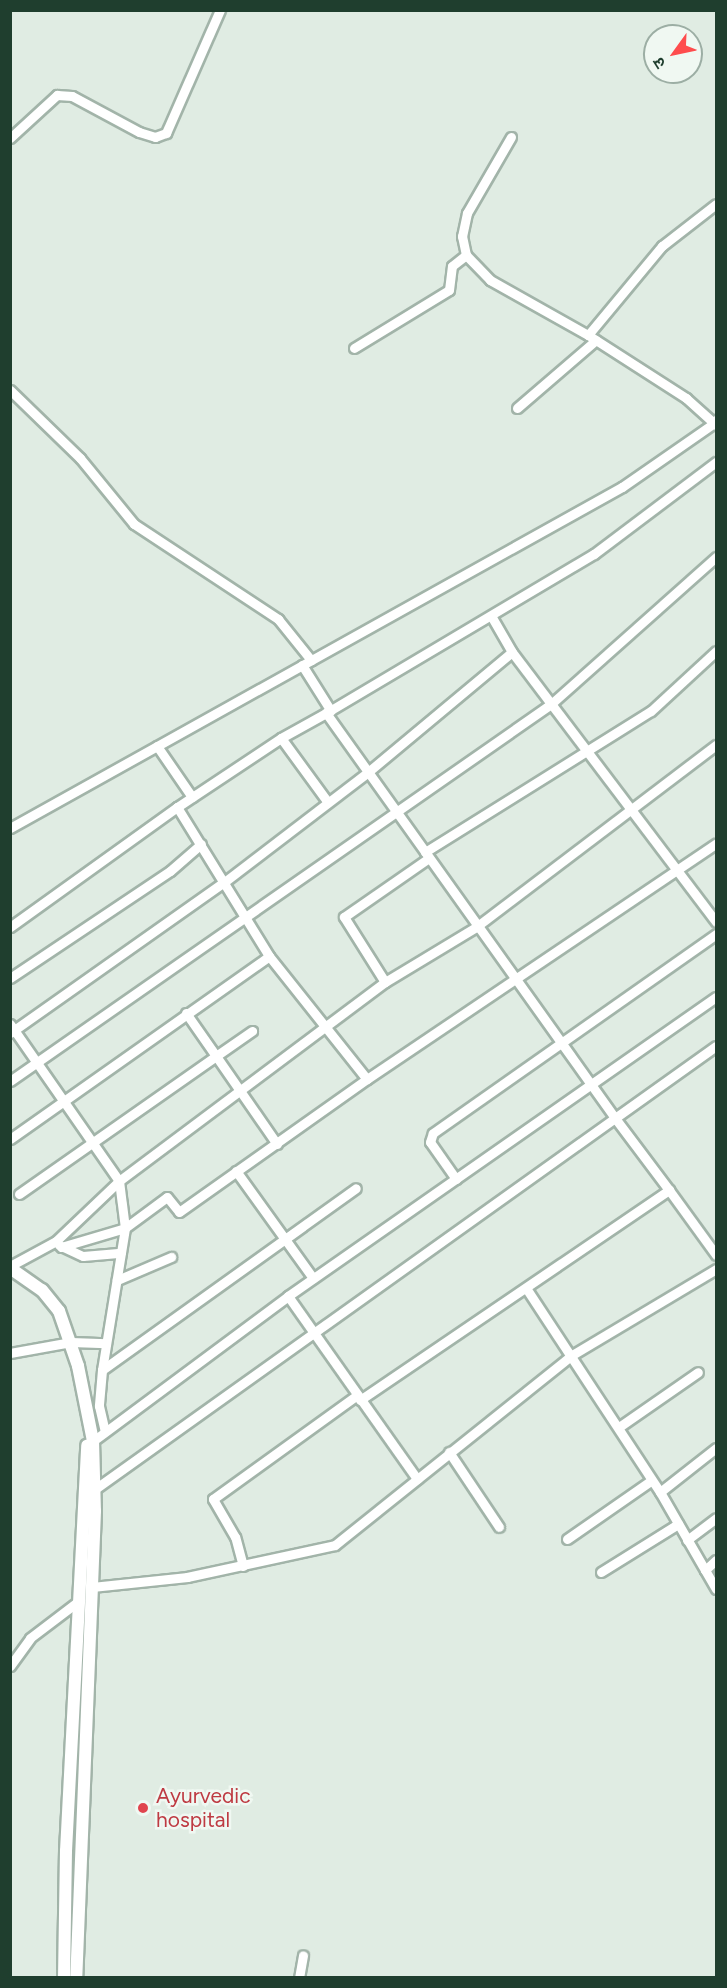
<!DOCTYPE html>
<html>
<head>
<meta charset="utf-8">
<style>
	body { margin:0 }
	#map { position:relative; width:727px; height:1988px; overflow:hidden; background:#e0ece3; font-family:Figtree,"Noto Sans Devanagari",sans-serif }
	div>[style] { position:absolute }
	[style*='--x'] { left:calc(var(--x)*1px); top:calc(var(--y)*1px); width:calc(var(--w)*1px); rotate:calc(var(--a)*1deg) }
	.roads { filter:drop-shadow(2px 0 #a2b4a9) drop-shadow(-2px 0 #a2b4a9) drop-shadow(0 2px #a2b4a9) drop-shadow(0 -2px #a2b4a9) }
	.minor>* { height:9px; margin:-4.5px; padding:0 4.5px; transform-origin:4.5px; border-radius:4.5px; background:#fff }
	.secondary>* { height:12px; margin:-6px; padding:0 6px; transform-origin:6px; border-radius:6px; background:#fff }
	.dots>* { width:16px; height:16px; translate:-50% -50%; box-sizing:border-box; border:3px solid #f0f8f2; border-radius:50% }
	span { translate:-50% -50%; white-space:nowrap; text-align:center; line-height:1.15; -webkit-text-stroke:5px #f0f8f2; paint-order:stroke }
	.health-label { font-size:21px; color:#be3a42 }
	.left { translate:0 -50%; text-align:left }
	.frame { position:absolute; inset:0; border:12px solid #1f3e2e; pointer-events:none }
	.north { position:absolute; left:643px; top:24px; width:60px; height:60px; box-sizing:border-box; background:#f0f8f2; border:2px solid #9caea4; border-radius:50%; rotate:237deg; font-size:16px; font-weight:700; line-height:24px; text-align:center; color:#1f3e2e }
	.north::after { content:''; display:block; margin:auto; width:21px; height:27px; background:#fe4c4d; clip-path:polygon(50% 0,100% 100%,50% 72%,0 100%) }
</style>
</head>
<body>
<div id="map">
	<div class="roads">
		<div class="minor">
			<div style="--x:511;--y:137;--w:88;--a:120.1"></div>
			<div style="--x:467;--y:213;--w:24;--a:102"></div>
			<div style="--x:462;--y:236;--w:19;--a:78"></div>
			<div style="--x:466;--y:255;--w:35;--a:46"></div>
			<div style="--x:490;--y:280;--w:112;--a:29.3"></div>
			<div style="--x:588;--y:335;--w:117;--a:32.7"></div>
			<div style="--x:686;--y:398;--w:38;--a:42"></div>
			<div style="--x:714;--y:423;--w:4;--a:-56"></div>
			<div style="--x:10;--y:138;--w:64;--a:-42.5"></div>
			<div style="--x:57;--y:95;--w:15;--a:4"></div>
			<div style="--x:72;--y:96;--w:76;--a:28.2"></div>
			<div style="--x:139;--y:132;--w:17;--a:17"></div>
			<div style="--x:155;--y:137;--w:12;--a:-20"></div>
			<div style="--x:166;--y:133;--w:134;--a:-66.3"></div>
			<div style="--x:588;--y:335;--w:116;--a:-50.3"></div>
			<div style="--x:662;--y:246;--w:68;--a:-37.9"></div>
			<div style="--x:354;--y:348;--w:111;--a:-31.4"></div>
			<div style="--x:449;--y:290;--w:24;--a:-83"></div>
			<div style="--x:452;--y:266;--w:18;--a:-38"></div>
			<div style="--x:10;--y:390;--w:98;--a:44.2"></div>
			<div style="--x:80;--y:458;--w:85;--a:50.7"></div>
			<div style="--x:134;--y:524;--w:173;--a:33.4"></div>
			<div style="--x:278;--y:619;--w:53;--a:51.2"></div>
			<div style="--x:517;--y:408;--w:104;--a:-40.7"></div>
			<div style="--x:512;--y:652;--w:338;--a:52.9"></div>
			<div style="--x:302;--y:665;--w:54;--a:57.8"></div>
			<div style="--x:326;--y:713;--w:51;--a:150.9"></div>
			<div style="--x:281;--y:738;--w:125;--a:146.4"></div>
			<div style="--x:177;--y:807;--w:175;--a:58.3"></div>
			<div style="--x:269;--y:956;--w:157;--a:51.5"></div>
			<div style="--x:281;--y:738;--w:78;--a:53.9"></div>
			<div style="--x:157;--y:746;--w:62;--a:55.5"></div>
			<div style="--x:10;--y:828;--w:701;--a:-29.13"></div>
			<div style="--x:622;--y:487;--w:112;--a:-34.8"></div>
			<div style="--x:714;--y:423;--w:3;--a:45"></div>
			<div style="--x:425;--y:852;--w:266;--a:-32"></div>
			<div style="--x:651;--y:711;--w:88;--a:-42.7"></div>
			<div style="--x:10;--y:927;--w:206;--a:-35.7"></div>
			<div style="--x:10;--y:978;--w:192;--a:-33.8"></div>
			<div style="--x:170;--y:871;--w:41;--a:-41.1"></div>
			<div style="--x:385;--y:982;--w:77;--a:-122.2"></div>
			<div style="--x:344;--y:917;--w:103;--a:-34.8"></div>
			<div style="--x:186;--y:1013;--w:52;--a:55.1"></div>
			<div style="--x:216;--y:1056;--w:44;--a:-34.8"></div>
			<div style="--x:10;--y:1024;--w:191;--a:55.2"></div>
			<div style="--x:119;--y:1181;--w:47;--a:82.7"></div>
			<div style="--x:125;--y:1228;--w:52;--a:-36.4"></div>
			<div style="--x:167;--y:1197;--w:19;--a:51"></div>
			<div style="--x:179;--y:1212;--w:230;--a:-35.3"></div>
			<div style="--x:367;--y:1079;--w:421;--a:-34"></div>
			<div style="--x:10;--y:1033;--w:261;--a:-35.2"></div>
			<div style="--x:223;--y:883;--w:183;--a:-37.4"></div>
			<div style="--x:368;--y:772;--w:187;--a:-39.8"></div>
			<div style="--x:512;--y:652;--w:39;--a:-120"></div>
			<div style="--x:10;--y:1081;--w:659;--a:-34.87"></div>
			<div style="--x:551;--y:704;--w:221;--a:-41.7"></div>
			<div style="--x:10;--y:1139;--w:317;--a:-35.2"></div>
			<div style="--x:236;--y:1171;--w:132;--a:54.3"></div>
			<div style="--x:456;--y:1179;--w:45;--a:-125.1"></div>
			<div style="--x:430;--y:1142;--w:9;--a:-72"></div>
			<div style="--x:433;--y:1133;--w:346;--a:-35.1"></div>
			<div style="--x:669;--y:1190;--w:80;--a:54.1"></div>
			<div style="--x:19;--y:1194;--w:241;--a:-35"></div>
			<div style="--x:216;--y:1056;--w:107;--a:55.3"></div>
			<div style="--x:59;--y:1245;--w:26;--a:25"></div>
			<div style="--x:83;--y:1256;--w:38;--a:-5"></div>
			<div style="--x:61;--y:1247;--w:67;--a:-16.5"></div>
			<div style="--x:125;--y:1228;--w:144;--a:99.2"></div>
			<div style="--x:102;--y:1370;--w:36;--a:95"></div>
			<div style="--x:99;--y:1406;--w:26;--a:77"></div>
			<div style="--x:10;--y:1266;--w:52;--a:-28.5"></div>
			<div style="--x:56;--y:1241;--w:87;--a:-43.6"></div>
			<div style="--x:119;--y:1181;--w:332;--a:-36.8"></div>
			<div style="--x:385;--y:982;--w:106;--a:-31.1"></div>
			<div style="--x:476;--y:927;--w:301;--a:-37.2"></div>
			<div style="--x:117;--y:1280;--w:59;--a:-23.1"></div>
			<div style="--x:526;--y:1288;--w:244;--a:56.7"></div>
			<div style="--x:288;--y:1296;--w:224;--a:54.8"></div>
			<div style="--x:10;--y:1353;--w:62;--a:-10.2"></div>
			<div style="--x:71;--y:1342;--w:35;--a:2"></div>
			<div style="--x:102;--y:1370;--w:312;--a:-35.6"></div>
			<div style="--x:360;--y:1400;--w:374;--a:-34.2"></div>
			<div style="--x:669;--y:1190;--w:90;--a:-126.9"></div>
			<div style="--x:615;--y:1118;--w:124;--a:-35.5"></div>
			<div style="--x:619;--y:1427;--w:96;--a:-34.8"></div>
			<div style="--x:89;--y:1444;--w:248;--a:-36.6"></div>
			<div style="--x:288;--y:1296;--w:522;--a:-34.94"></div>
			<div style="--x:716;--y:1448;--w:71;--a:141.8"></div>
			<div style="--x:660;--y:1492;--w:90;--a:60"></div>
			<div style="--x:705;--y:1570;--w:15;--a:-42"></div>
			<div style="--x:449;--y:1452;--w:90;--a:56.3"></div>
			<div style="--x:95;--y:1489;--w:639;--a:-35.51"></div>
			<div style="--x:615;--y:1118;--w:498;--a:-125.5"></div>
			<div style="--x:326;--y:713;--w:312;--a:-30.7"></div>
			<div style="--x:594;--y:554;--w:153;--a:-37"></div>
			<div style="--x:567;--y:1539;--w:103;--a:-34.8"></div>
			<div style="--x:687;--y:1540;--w:36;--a:-37"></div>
			<div style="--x:243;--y:1566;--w:30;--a:-105"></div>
			<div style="--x:235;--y:1537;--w:44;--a:-120.1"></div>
			<div style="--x:213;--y:1499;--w:178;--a:-35.8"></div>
			<div style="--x:705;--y:1570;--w:22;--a:60"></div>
			<div style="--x:601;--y:1572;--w:91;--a:-31.9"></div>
			<div style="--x:92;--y:1587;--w:96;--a:-6"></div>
			<div style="--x:187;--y:1577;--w:151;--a:-12.2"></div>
			<div style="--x:335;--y:1545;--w:304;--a:-38.7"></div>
			<div style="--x:572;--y:1355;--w:168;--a:-30.8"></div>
			<div style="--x:10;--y:1666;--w:34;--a:-54"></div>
			<div style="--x:30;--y:1638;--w:63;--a:-37.2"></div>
			<div style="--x:299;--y:1978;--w:23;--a:-80"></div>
		</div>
		<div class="secondary">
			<div style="--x:10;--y:1268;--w:39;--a:35"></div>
			<div style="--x:42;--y:1290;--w:27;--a:51"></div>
			<div style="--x:59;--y:1311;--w:58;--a:70.9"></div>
			<div style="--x:78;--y:1366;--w:76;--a:78.7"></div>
			<div style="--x:93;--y:1441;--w:70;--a:88.4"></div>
			<div style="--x:95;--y:1511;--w:467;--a:92.3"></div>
			<div style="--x:64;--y:1978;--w:127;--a:-89.1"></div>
			<div style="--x:66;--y:1851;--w:406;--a:-87"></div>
		</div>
	</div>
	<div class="dots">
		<div style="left:143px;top:1808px;background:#e0444e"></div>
	</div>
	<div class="health-label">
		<span class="left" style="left:156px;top:1808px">Ayurvedic<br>hospital</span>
	</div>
	<div class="frame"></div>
	<div class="north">उ</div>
</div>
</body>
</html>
